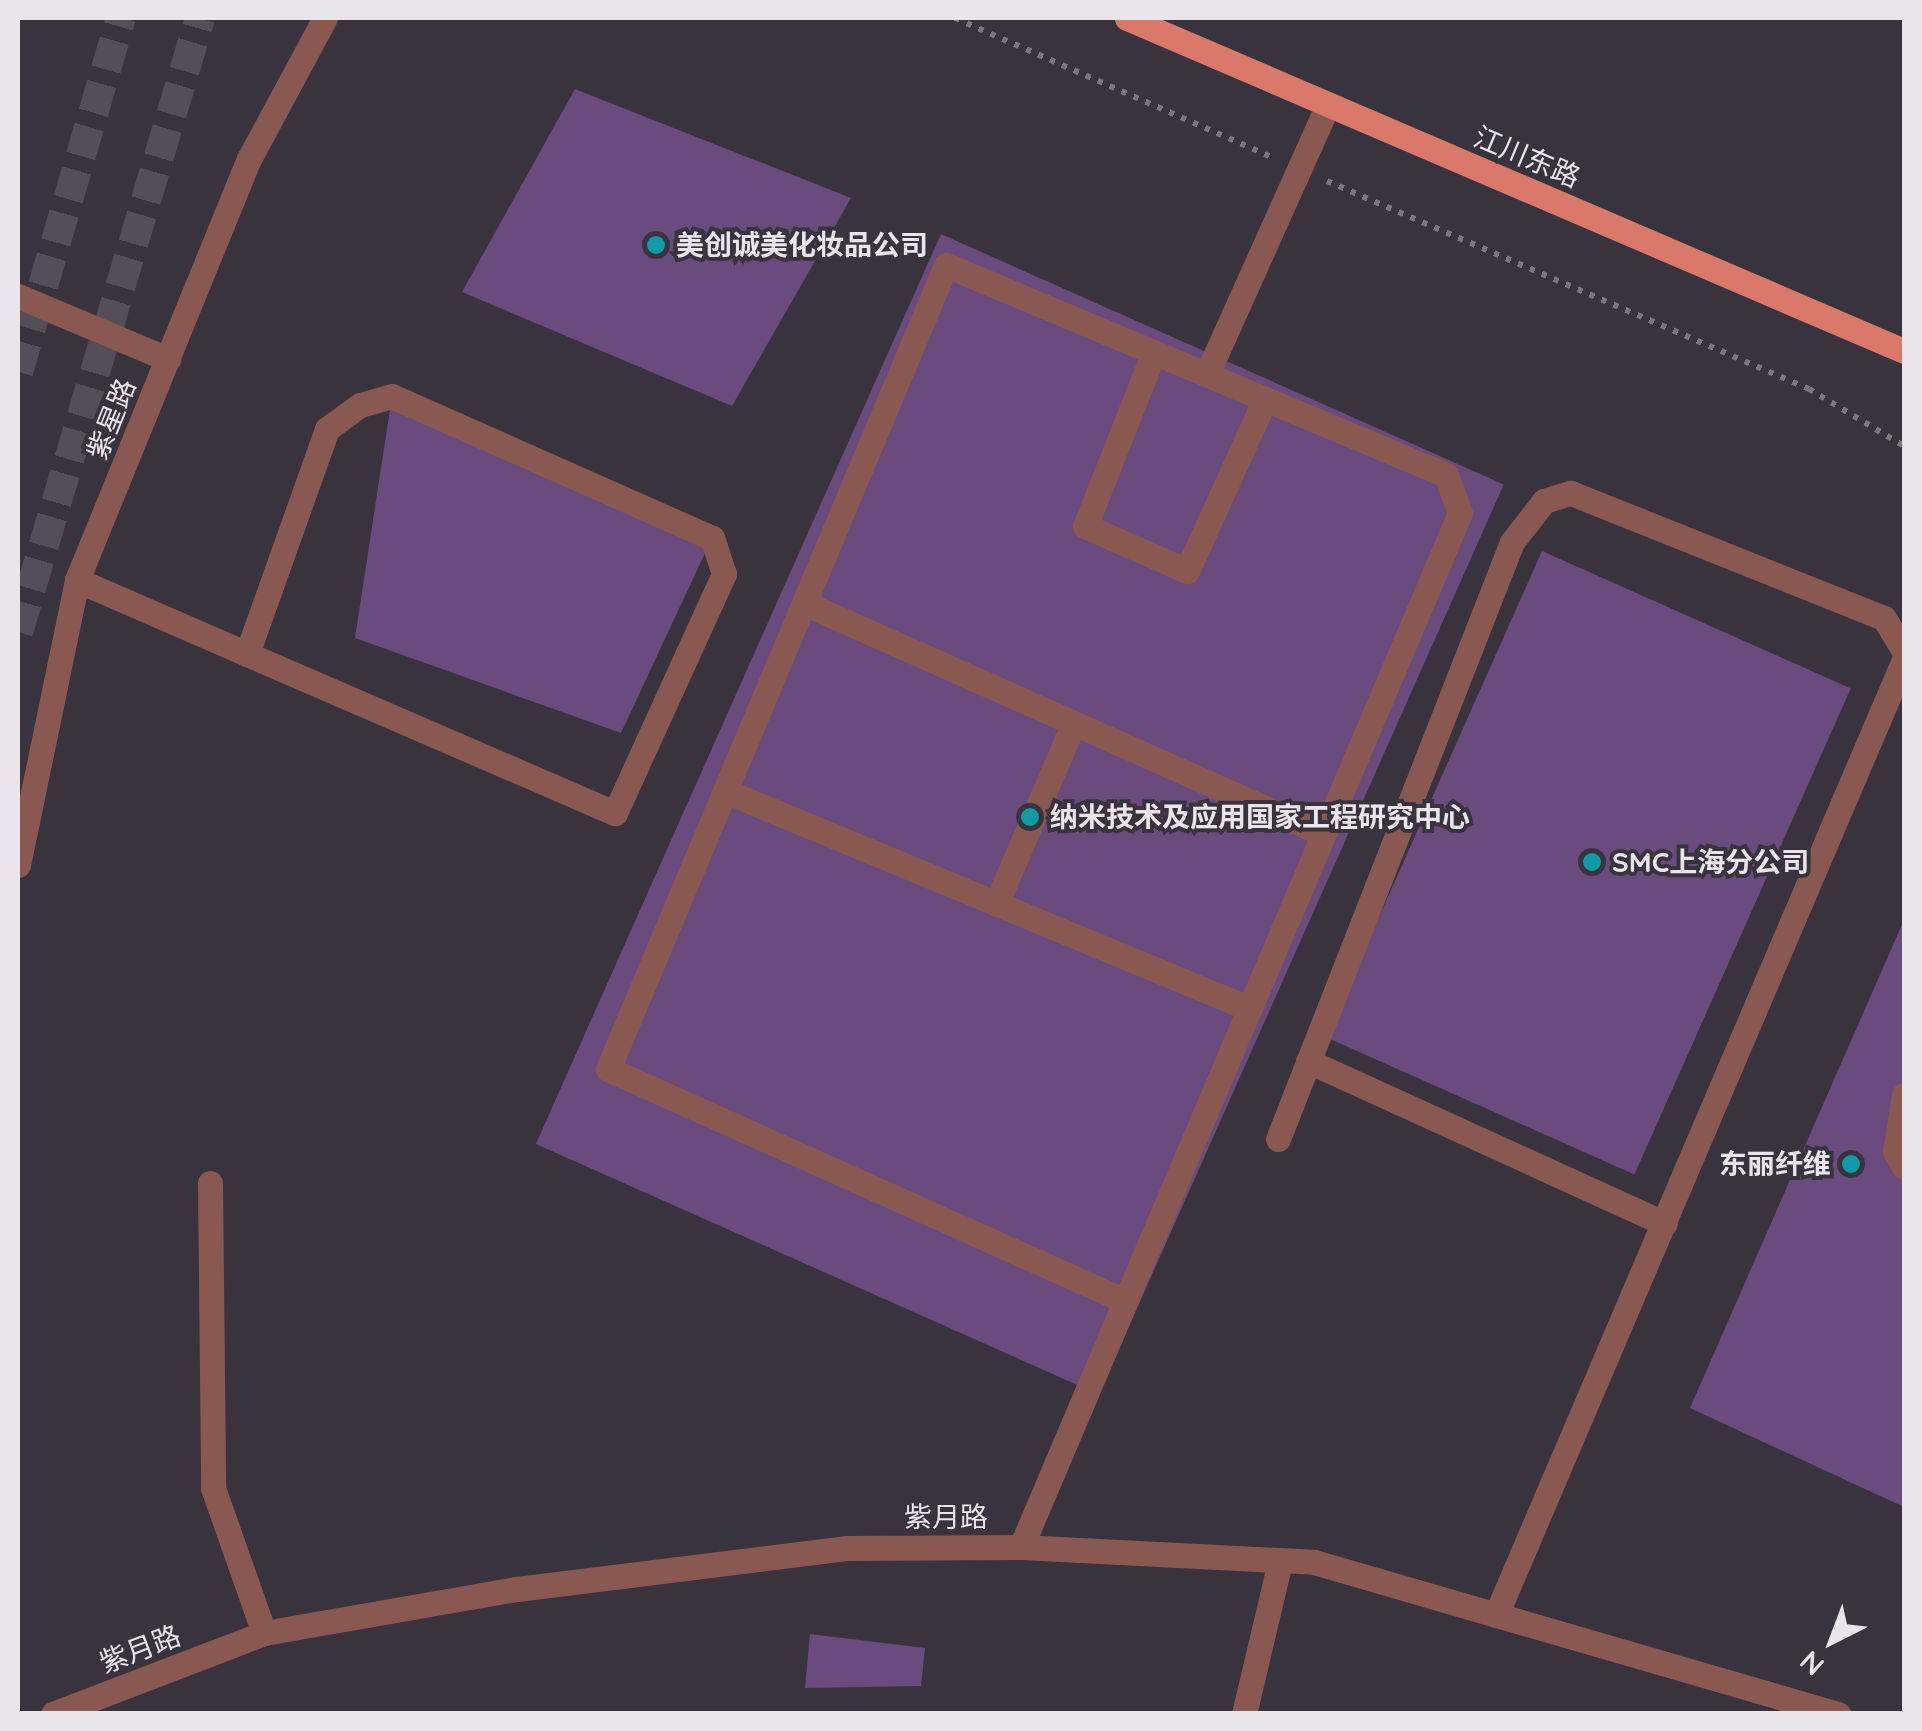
<!DOCTYPE html>
<html>
<head>
<meta charset="utf-8">
<style>
	body { margin:0 }
	#map { position:relative; width:1922px; height:1731px; overflow:hidden; background:#38333d; font-family:Quicksand,"Noto Sans SC",sans-serif }
	div>[style] { position:absolute }
	[style*='--x'] { left:calc(var(--x)*1px); top:calc(var(--y)*1px); width:calc(var(--w)*1px); rotate:calc(var(--a)*1deg) }
	.building>* { inset:0; background:#6a4b7e; transform-origin:0 0 }
	.highway-tunnel>* { height:30px; margin-top:-15px; transform-origin:0; background:repeating-linear-gradient(90deg,#534e57 0 30px,transparent 0 45px) }
	.path>* { height:6px; margin-top:-3px; transform-origin:0; background:repeating-linear-gradient(90deg,#7b767f 0 5px,transparent 0 13px) }
	.minor>* { height:25px; margin:-12.5px; padding:0 12.5px; transform-origin:12.5px; border-radius:12.5px; background:#895951 }
	.major>* { height:25px; margin:-12.5px; padding:0 12.5px; transform-origin:12.5px; border-radius:12.5px; background:#da786a }
	.dots>* { width:28px; height:28px; translate:-50% -50%; box-sizing:border-box; border:5px solid #38333d; border-radius:50% }
	span { translate:-50% -50%; white-space:nowrap; text-align:center; line-height:1.15; -webkit-text-stroke:8px #38333d; paint-order:stroke }
	.street-label { font-size:28px; color:#e9e5eb }
	.poi-label { font-size:28px; color:#e9e5eb; font-weight:700 }
	.left { translate:0 -50%; text-align:left }
	.right { translate:-100% -50%; text-align:right }
	.frame { position:absolute; inset:0; border:20px solid #e9e5eb; pointer-events:none }
	.north { position:absolute; left:1782px; top:1591px; width:100px; height:100px; -webkit-text-stroke:8px #38333d; paint-order:stroke; rotate:222deg; font-size:28px; font-weight:700; line-height:40px; text-align:center; color:#e9e5eb }
	.north::after { content:''; display:block; margin:auto; width:35px; height:45px; background:#e9e5eb; clip-path:polygon(50% 0,100% 100%,50% 72%,0 100%) }
</style>
</head>
<body>
<div id="map">
	<div class="building">
		<div style="clip-path:polygon(575px 89px,851px 198px,732px 406px,462px 292px)"></div>
		<div style="left:941px;top:234px;width:616px;height:996px;rotate:24deg"></div>
		<div style="clip-path:polygon(392px 396px,712px 538px,621px 733px,355px 638px)"></div>
		<div style="left:1542px;top:551px;width:338px;height:532px;rotate:24deg"></div>
		<div style="clip-path:polygon(1904px 920px,1904px 1507px,1690px 1408px)"></div>
		<div style="clip-path:polygon(810px 1634px,925px 1648px,921px 1686px,805px 1688px)"></div>
	</div>
	<div class="highway-tunnel">
		<div style="--x:18;--y:372;--w:369;--a:-73.8"></div>
		<div style="--x:18;--y:632;--w:640;--a:-73.49"></div>
	</div>
	<div class="path">
		<div style="--x:955;--y:18;--w:348;--a:23.7"></div>
		<div style="--x:1327;--y:181;--w:525;--a:23.34"></div>
		<div style="--x:1809;--y:389;--w:111;--a:31"></div>
	</div>
	<div class="minor">
		<div style="--x:18;--y:296;--w:163;--a:22.8"></div>
		<div style="--x:1154;--y:352;--w:187;--a:111.6"></div>
		<div style="--x:1085;--y:526;--w:111;--a:23.8"></div>
		<div style="--x:1187;--y:571;--w:189;--a:-65.6"></div>
		<div style="--x:1207;--y:374;--w:295;--a:-65.8"></div>
		<div style="--x:77;--y:580;--w:185;--a:23.5"></div>
		<div style="--x:247;--y:654;--w:401;--a:23.4"></div>
		<div style="--x:615;--y:813;--w:263;--a:-65.5"></div>
		<div style="--x:724;--y:574;--w:38;--a:-108"></div>
		<div style="--x:712;--y:538;--w:350;--a:-156.1"></div>
		<div style="--x:392;--y:396;--w:33;--a:164"></div>
		<div style="--x:360;--y:405;--w:41;--a:144"></div>
		<div style="--x:327;--y:429;--w:239;--a:109.6"></div>
		<div style="--x:804;--y:603;--w:568;--a:23.99"></div>
		<div style="--x:725;--y:791;--w:566;--a:22.53"></div>
		<div style="--x:18;--y:865;--w:291;--a:-78.3"></div>
		<div style="--x:77;--y:580;--w:455;--a:-67.8"></div>
		<div style="--x:249;--y:159;--w:160;--a:-61.7"></div>
		<div style="--x:996;--y:904;--w:197;--a:-66.7"></div>
		<div style="--x:1308;--y:1061;--w:392;--a:24.5"></div>
		<div style="--x:1904;--y:1095;--w:57;--a:99.1"></div>
		<div style="--x:1895;--y:1151;--w:18;--a:61"></div>
		<div style="--x:1278;--y:1139;--w:641;--a:-68.6"></div>
		<div style="--x:1512;--y:542;--w:52;--a:-52"></div>
		<div style="--x:1544;--y:501;--w:28;--a:-17"></div>
		<div style="--x:1571;--y:493;--w:337;--a:21.8"></div>
		<div style="--x:1884;--y:618;--w:39;--a:59"></div>
		<div style="--x:210;--y:1183;--w:305;--a:89.4"></div>
		<div style="--x:213;--y:1488;--w:154;--a:70.6"></div>
		<div style="--x:1021;--y:1547;--w:1123;--a:-67"></div>
		<div style="--x:1460;--y:513;--w:40;--a:-110.2"></div>
		<div style="--x:1446;--y:475;--w:542;--a:-157.22"></div>
		<div style="--x:946;--y:265;--w:872;--a:112.8"></div>
		<div style="--x:608;--y:1069;--w:564;--a:24.16"></div>
		<div style="--x:1496;--y:1615;--w:1039;--a:-66.87"></div>
		<div style="--x:53;--y:1714;--w:226;--a:-21"></div>
		<div style="--x:264;--y:1633;--w:257;--a:-9.9"></div>
		<div style="--x:517;--y:1589;--w:333;--a:-7.1"></div>
		<div style="--x:847;--y:1548;--w:174;--a:-0.3"></div>
		<div style="--x:1021;--y:1547;--w:293;--a:2.9"></div>
		<div style="--x:1314;--y:1562;--w:546;--a:16.18"></div>
		<div style="--x:1244;--y:1714;--w:156;--a:-76.7"></div>
	</div>
	<div class="major">
		<div style="--x:1127;--y:18;--w:845;--a:23.2"></div>
	</div>
	<div class="dots">
		<div style="left:656px;top:245px;background:#0f9aa8"></div>
		<div style="left:1030px;top:817px;background:#0f9aa8"></div>
		<div style="left:1592px;top:862px;background:#0f9aa8"></div>
		<div style="left:1851px;top:1164px;background:#0f9aa8"></div>
	</div>
	<div class="street-label">
		<span style="left:1527px;top:157px;rotate:23deg">江川东路</span>
		<span style="left:111px;top:419px;rotate:-68deg">紫星路</span>
		<span style="left:946px;top:1517px">紫月路</span>
		<span style="left:140px;top:1649px;rotate:-21deg">紫月路</span>
	</div>
	<div class="poi-label">
		<span class="left" style="left:676px;top:245px">美创诚美化妆品公司</span>
		<span class="left" style="left:1050px;top:817px">纳米技术及应用国家工程研究中心</span>
		<span class="left" style="left:1612px;top:862px">SMC上海分公司</span>
		<span class="right" style="left:1831px;top:1164px">东丽纤维</span>
	</div>
	<div class="frame"></div>
	<div class="north">N</div>
</div>
</body>
</html>
